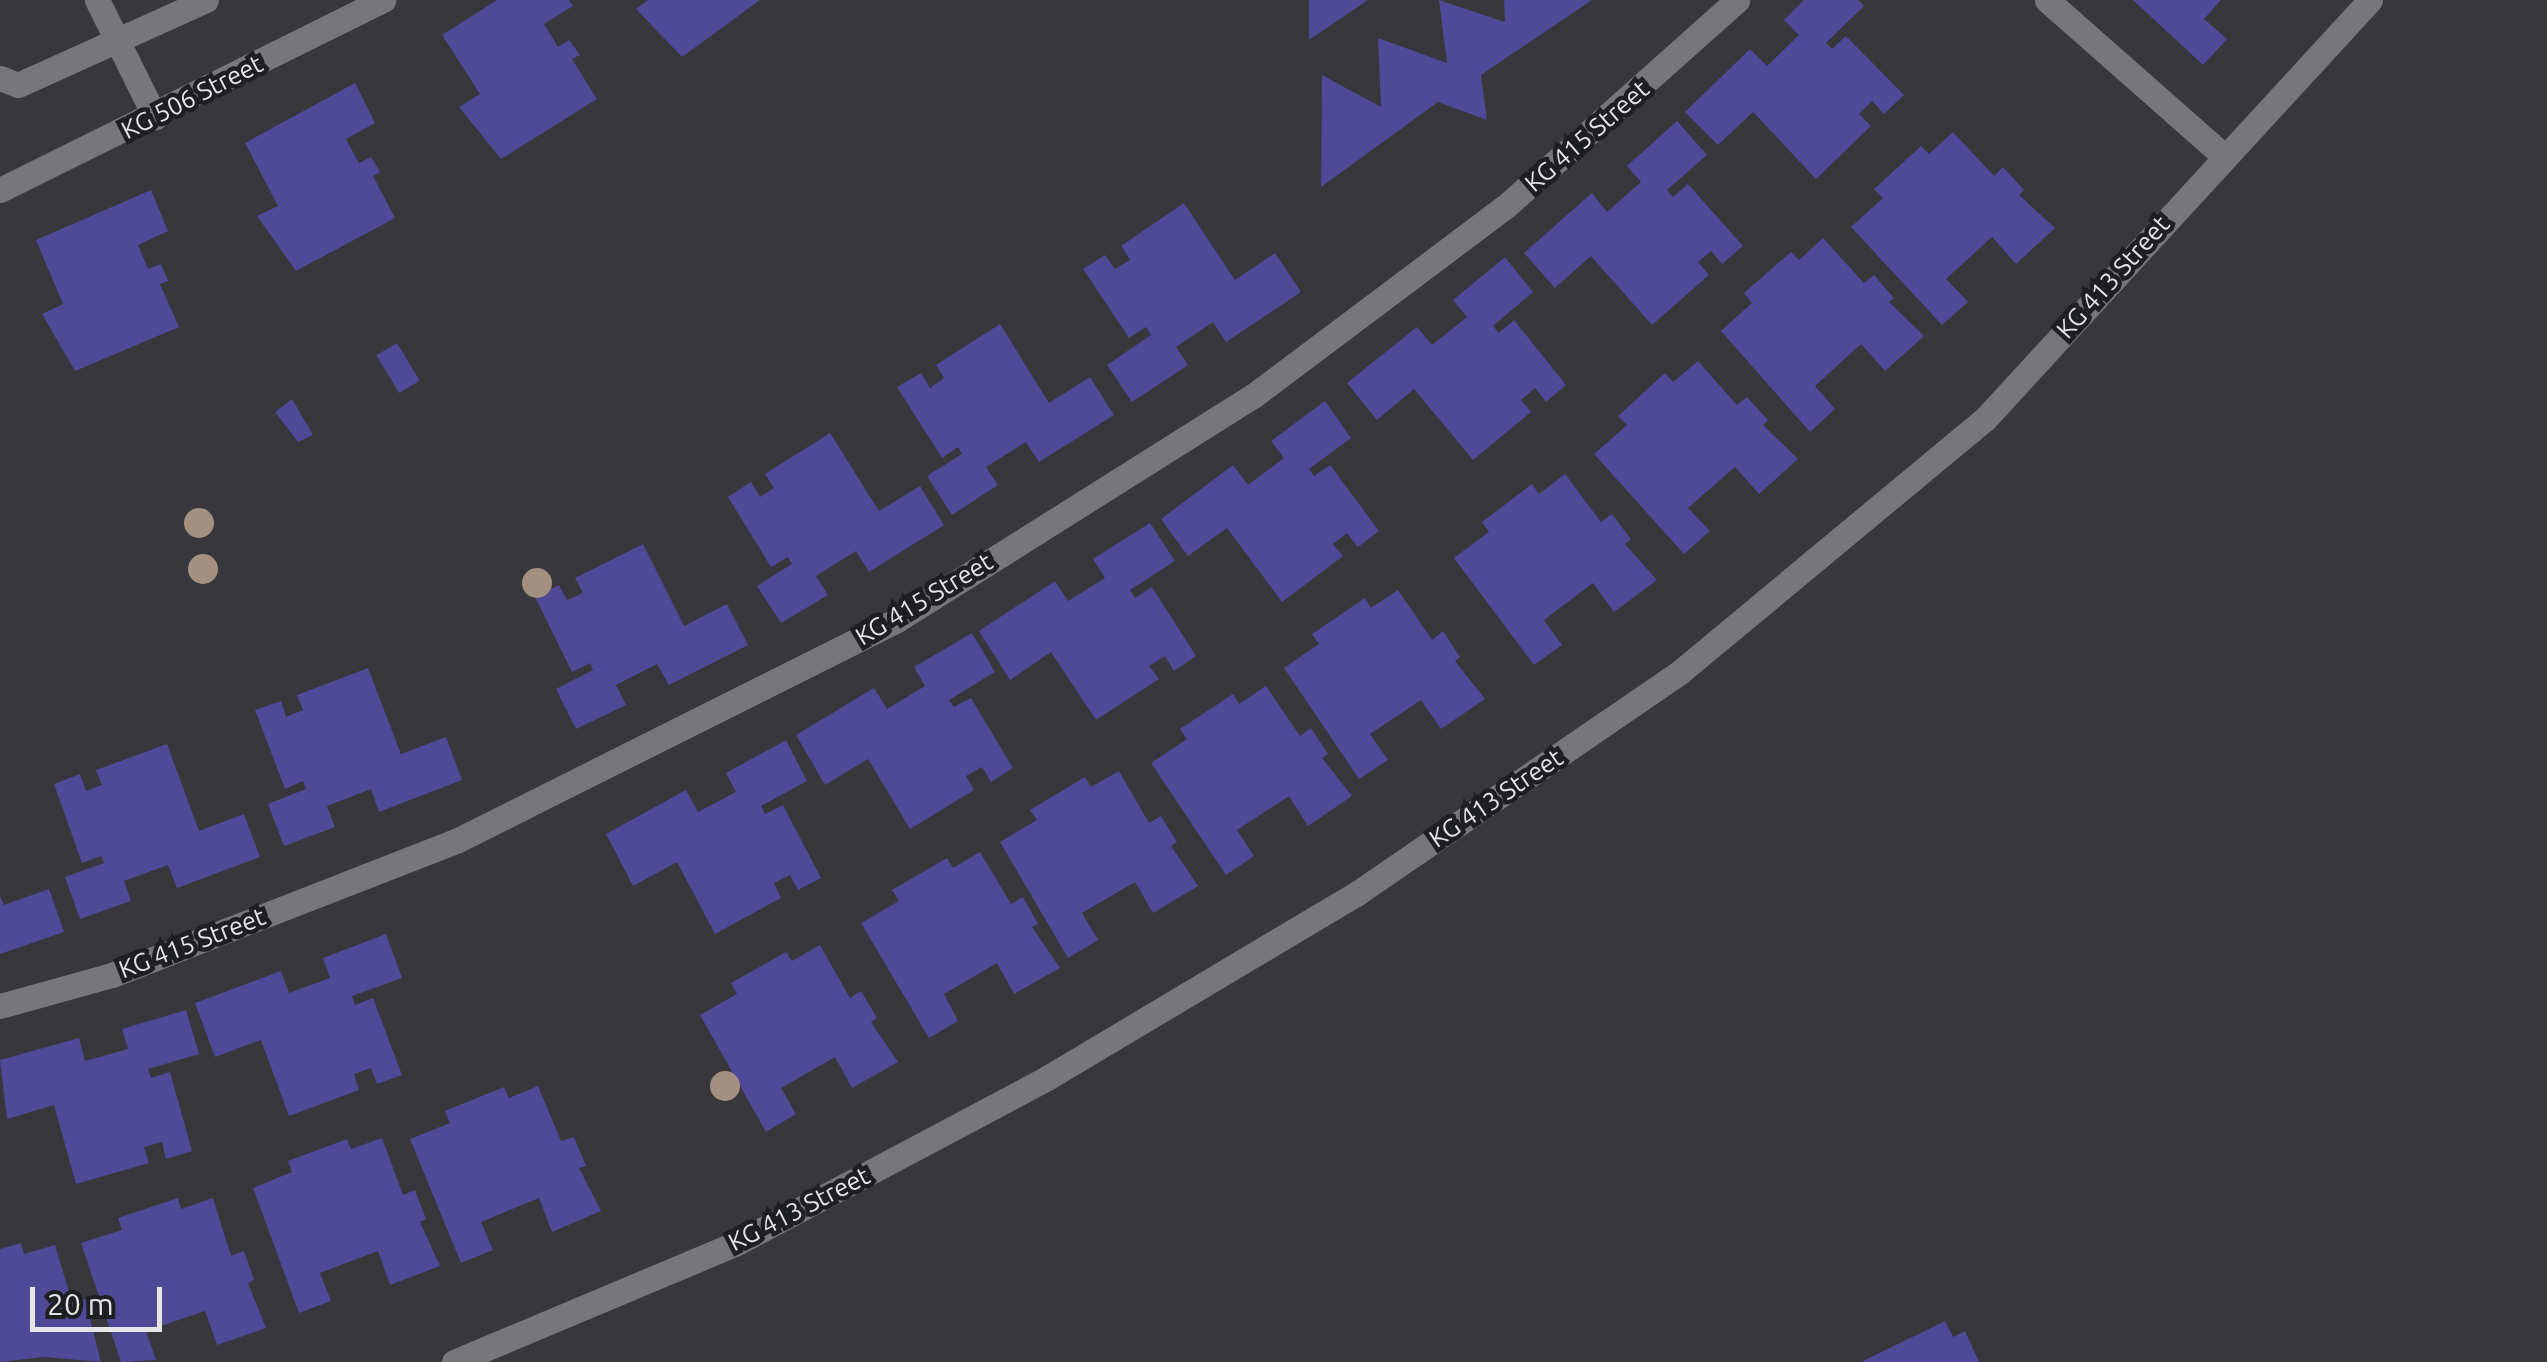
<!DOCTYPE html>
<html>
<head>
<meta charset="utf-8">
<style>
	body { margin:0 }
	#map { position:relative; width:2547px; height:1362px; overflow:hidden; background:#37373c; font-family:Ubuntu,sans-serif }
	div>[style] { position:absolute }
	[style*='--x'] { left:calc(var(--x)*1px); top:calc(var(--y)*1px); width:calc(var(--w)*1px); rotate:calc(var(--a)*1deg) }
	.building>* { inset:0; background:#4f4997; transform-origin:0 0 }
	.minor>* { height:25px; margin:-12.5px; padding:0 12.5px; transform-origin:12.5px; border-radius:12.5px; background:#77777a }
	.trees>* { width:30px; height:30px; margin:-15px; border-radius:50%; background:#a49080 }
	span { translate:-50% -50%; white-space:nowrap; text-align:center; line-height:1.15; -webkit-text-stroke:9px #1e1f21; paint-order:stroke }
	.street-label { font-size:25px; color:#e5e5e8 }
	.scale { position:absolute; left:30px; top:1287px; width:132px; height:45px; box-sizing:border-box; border:5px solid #e5e5e8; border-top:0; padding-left:12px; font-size:30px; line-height:35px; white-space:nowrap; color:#e5e5e8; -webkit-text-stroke:8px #1e1f21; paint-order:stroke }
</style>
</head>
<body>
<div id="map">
	<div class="building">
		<div style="clip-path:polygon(497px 0,569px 0,573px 6px,544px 24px,558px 47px,569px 40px,580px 55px,572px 59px,597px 99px,501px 159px,459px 107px,480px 94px,442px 35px)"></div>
		<div style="clip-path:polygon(648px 0,760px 0,682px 57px,636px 9px)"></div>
		<div style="clip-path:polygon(1309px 0,1368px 0,1309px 40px)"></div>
		<div style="clip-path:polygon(1439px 0,1505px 22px,1504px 0,1592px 0,1481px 75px,1487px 120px,1438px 102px,1321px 187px,1322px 75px,1381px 107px,1378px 38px,1447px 63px)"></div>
		<div style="clip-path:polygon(1804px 0,1858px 0,1864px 6px,1826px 43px,1832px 49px,1846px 36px,1904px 95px,1884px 114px,1872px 101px,1859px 114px,1871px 126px,1816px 179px,1753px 112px,1718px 145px,1685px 112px,1750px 49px,1767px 66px,1799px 35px,1784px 20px)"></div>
		<div style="clip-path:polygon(2133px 0,2221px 0,2204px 19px,2227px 39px,2203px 65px)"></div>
		<div style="clip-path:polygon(355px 83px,375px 123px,346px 139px,359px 163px,371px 157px,380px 172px,373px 176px,395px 218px,296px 271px,257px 216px,278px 206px,245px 143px)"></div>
		<div style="clip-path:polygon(1677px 121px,1707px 155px,1667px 190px,1673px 197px,1688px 184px,1743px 246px,1722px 264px,1711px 251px,1698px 262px,1709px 275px,1652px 325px,1591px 256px,1555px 288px,1524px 253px,1592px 193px,1607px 212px,1641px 182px,1627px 166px)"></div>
		<div style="clip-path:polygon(1953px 132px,1994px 176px,2003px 167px,2024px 190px,2019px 195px,2055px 228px,2016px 264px,1992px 237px,1946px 279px,1968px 302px,1942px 325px,1851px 227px,1883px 198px,1874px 189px,1921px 146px,1929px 154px)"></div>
		<div style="clip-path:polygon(151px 190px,168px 231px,138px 245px,148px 269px,161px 264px,168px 281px,160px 284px,179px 327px,75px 371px,42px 314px,63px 304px,36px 240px)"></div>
		<div style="clip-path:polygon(1184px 203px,1235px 280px,1275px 253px,1301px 292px,1226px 342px,1213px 322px,1176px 347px,1188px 365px,1132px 402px,1107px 365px,1151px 335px,1146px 327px,1129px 338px,1083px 269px,1105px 255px,1115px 269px,1130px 260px,1121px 246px)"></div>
		<div style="clip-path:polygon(1823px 238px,1864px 283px,1874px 275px,1894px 298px,1889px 302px,1924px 336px,1885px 371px,1861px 344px,1815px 386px,1835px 409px,1810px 432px,1721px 331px,1752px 303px,1744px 293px,1791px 252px,1799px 260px)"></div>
		<div style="clip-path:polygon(1505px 257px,1533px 292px,1493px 326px,1499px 333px,1514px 320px,1566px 385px,1546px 402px,1535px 388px,1521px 400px,1531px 412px,1473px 460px,1414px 389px,1377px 420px,1347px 383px,1417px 327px,1432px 345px,1467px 317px,1453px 300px)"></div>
		<div style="clip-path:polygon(1000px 324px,1049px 403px,1090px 377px,1114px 415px,1039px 462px,1026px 442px,986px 467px,998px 485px,952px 515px,927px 476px,962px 454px,958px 447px,942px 458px,897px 387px,921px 373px,930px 388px,944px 378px,936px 365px)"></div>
		<div style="left:397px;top:343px;width:44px;height:24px;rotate:59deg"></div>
		<div style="clip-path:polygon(1698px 361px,1737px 405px,1747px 397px,1768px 420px,1763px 425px,1798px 459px,1759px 494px,1735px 467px,1688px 508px,1710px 531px,1684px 554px,1594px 454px,1627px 425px,1618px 416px,1665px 373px,1673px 382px)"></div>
		<div style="clip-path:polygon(292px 399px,313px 435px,298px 442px,275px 412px)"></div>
		<div style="clip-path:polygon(1325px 401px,1351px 438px,1309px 469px,1314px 476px,1330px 465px,1379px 531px,1358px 547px,1347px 533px,1333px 544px,1343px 556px,1282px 602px,1227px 528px,1188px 556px,1161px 519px,1233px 465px,1248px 485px,1284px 458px,1271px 441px)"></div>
		<div style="clip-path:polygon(830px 433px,879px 511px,920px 486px,944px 525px,869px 572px,856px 551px,816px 576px,828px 595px,781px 623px,757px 586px,792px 564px,788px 557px,771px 567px,728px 497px,751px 482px,760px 497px,774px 488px,765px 474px)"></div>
		<div style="clip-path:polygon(1565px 474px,1601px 522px,1612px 514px,1631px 539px,1625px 544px,1657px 580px,1614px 612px,1593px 583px,1544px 620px,1562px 645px,1534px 665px,1454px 558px,1489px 532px,1482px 522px,1532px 484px,1539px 494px)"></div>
		<div style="clip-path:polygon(1150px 523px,1175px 561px,1130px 590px,1135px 598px,1152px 587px,1196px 656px,1174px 671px,1165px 656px,1149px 666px,1159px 679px,1096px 720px,1051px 652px,1010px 680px,979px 631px,1055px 581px,1068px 601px,1105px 578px,1093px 559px)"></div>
		<div style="clip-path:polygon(643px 544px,684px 626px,727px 604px,748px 645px,669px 685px,657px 664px,616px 685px,626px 705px,576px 729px,556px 689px,593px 670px,590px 663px,572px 672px,535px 597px,559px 585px,567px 600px,583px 593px,575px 578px)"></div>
		<div style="clip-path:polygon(1398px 590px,1432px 640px,1443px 631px,1460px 657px,1455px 661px,1485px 699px,1441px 729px,1421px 700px,1370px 734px,1388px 760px,1359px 779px,1284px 668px,1319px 644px,1312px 634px,1365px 598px,1371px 608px)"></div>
		<div style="clip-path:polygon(972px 633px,995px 672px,949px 700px,954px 707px,971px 698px,1013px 768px,991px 782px,982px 767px,966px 776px,974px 790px,910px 829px,868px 759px,825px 785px,796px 735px,874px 688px,887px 709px,925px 686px,914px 667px)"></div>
		<div style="clip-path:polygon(368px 668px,401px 754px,446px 737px,462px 780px,379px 812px,371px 789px,327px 806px,335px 827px,284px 846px,268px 804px,306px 789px,303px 781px,285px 789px,255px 710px,281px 701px,286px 717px,303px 710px,297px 695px)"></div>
		<div style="clip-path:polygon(1266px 686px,1300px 736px,1311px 728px,1328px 754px,1322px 758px,1352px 796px,1308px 826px,1289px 796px,1237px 830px,1254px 856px,1226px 875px,1151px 763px,1187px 739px,1180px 729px,1233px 694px,1239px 704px)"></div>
		<div style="clip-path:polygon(786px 740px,807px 781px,761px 806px,765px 814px,783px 805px,821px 878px,798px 890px,790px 875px,774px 883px,781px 898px,715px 934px,677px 862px,633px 886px,606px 834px,686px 790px,698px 812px,736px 792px,726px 773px)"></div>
		<div style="clip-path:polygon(167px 744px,199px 831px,244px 814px,260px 857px,177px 888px,168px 865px,124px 881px,131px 901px,80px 919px,65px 877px,104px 863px,101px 856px,82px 863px,54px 784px,80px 774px,86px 791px,102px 785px,96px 770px)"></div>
		<div style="clip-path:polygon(1119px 771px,1149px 823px,1161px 816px,1177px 842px,1171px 846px,1198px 886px,1153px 913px,1135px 882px,1082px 913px,1098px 940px,1068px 958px,1000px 842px,1037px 820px,1030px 810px,1085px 777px,1091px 787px)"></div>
		<div style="clip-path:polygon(980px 852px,1011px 904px,1023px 897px,1038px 924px,1032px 927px,1060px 968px,1014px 994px,997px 963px,944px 994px,958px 1021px,929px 1038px,861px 923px,899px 901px,892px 890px,947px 858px,953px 868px)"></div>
		<div style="clip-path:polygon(49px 889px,64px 932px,0 954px,0 896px,4px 905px)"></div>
		<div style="clip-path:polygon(386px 934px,402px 978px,352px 996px,355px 1005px,373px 998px,402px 1075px,377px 1084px,371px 1068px,354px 1074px,359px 1090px,289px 1116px,261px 1040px,215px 1057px,195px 1003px,281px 971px,289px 993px,330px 978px,323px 958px)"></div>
		<div style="clip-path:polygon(820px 945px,850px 998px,861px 991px,877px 1018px,871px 1022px,898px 1062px,852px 1088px,835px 1057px,781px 1088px,796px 1114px,766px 1132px,700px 1015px,737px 994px,731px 983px,786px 952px,792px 961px)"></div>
		<div style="clip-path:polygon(186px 1010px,199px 1054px,148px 1069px,151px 1078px,170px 1072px,192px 1151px,166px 1159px,162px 1142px,144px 1147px,149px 1163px,76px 1184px,54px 1105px,7px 1119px,0 1060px,79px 1038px,85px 1061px,128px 1049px,122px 1029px)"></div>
		<div style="clip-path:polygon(538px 1086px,561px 1141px,574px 1137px,586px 1166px,579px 1168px,601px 1211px,552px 1232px,539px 1198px,481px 1222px,493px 1250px,461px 1263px,410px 1139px,450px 1123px,445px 1111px,504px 1087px,509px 1098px)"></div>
		<div style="clip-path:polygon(382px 1138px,403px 1195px,415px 1190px,426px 1219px,420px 1222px,440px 1266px,390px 1285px,378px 1251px,320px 1273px,331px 1301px,299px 1313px,253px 1188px,292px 1172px,288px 1161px,347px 1139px,351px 1149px)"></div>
		<div style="clip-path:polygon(178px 1198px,181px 1209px,213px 1198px,231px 1256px,244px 1251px,254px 1280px,248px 1283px,266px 1328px,217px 1345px,205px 1311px,146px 1331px,156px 1360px,121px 1362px,81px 1243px,122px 1230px,118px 1218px)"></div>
		<div style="clip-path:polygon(21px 1243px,24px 1254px,55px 1245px,72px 1302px,85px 1299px,101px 1362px,44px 1357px,0 1362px,0 1249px)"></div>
		<div style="clip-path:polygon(1945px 1321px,1953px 1337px,1965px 1331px,1979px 1362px,1861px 1362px)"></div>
	</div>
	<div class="minor">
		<div style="--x:97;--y:0;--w:131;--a:63.6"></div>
		<div style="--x:2047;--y:0;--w:236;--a:41.4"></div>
		<div style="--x:0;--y:78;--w:19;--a:21"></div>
		<div style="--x:18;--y:85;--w:206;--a:-24.3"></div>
		<div style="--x:0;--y:190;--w:428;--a:-26.4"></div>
		<div style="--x:0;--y:1006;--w:116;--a:-15.5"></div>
		<div style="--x:112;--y:975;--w:371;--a:-21.3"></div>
		<div style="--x:458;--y:840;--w:491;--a:-26.6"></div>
		<div style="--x:897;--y:620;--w:421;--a:-32.2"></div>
		<div style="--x:1253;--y:396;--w:315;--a:-36.9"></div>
		<div style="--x:1505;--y:207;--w:311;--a:-41.7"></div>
		<div style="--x:454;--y:1362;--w:305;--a:-22.8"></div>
		<div style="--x:735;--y:1244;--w:353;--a:-28"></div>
		<div style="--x:1047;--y:1078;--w:360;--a:-30.8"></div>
		<div style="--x:1356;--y:894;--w:393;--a:-34.4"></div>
		<div style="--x:1680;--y:672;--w:396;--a:-39.7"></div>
		<div style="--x:1985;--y:419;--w:569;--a:-47.42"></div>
	</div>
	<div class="trees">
		<div style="left:199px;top:523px"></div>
		<div style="left:203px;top:569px"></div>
		<div style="left:537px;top:583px"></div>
		<div style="left:725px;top:1086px"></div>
	</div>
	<div class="street-label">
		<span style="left:192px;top:97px;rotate:-27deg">KG 506 Street</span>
		<span style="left:1587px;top:136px;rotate:-41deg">KG 415 Street</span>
		<span style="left:2113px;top:277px;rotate:-48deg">KG 413 Street</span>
		<span style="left:924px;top:599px;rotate:-31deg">KG 415 Street</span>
		<span style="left:1496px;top:798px;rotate:-34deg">KG 413 Street</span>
		<span style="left:192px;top:943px;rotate:-21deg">KG 415 Street</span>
		<span style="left:799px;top:1209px;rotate:-27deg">KG 413 Street</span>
	</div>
	<div class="scale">20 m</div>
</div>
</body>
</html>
